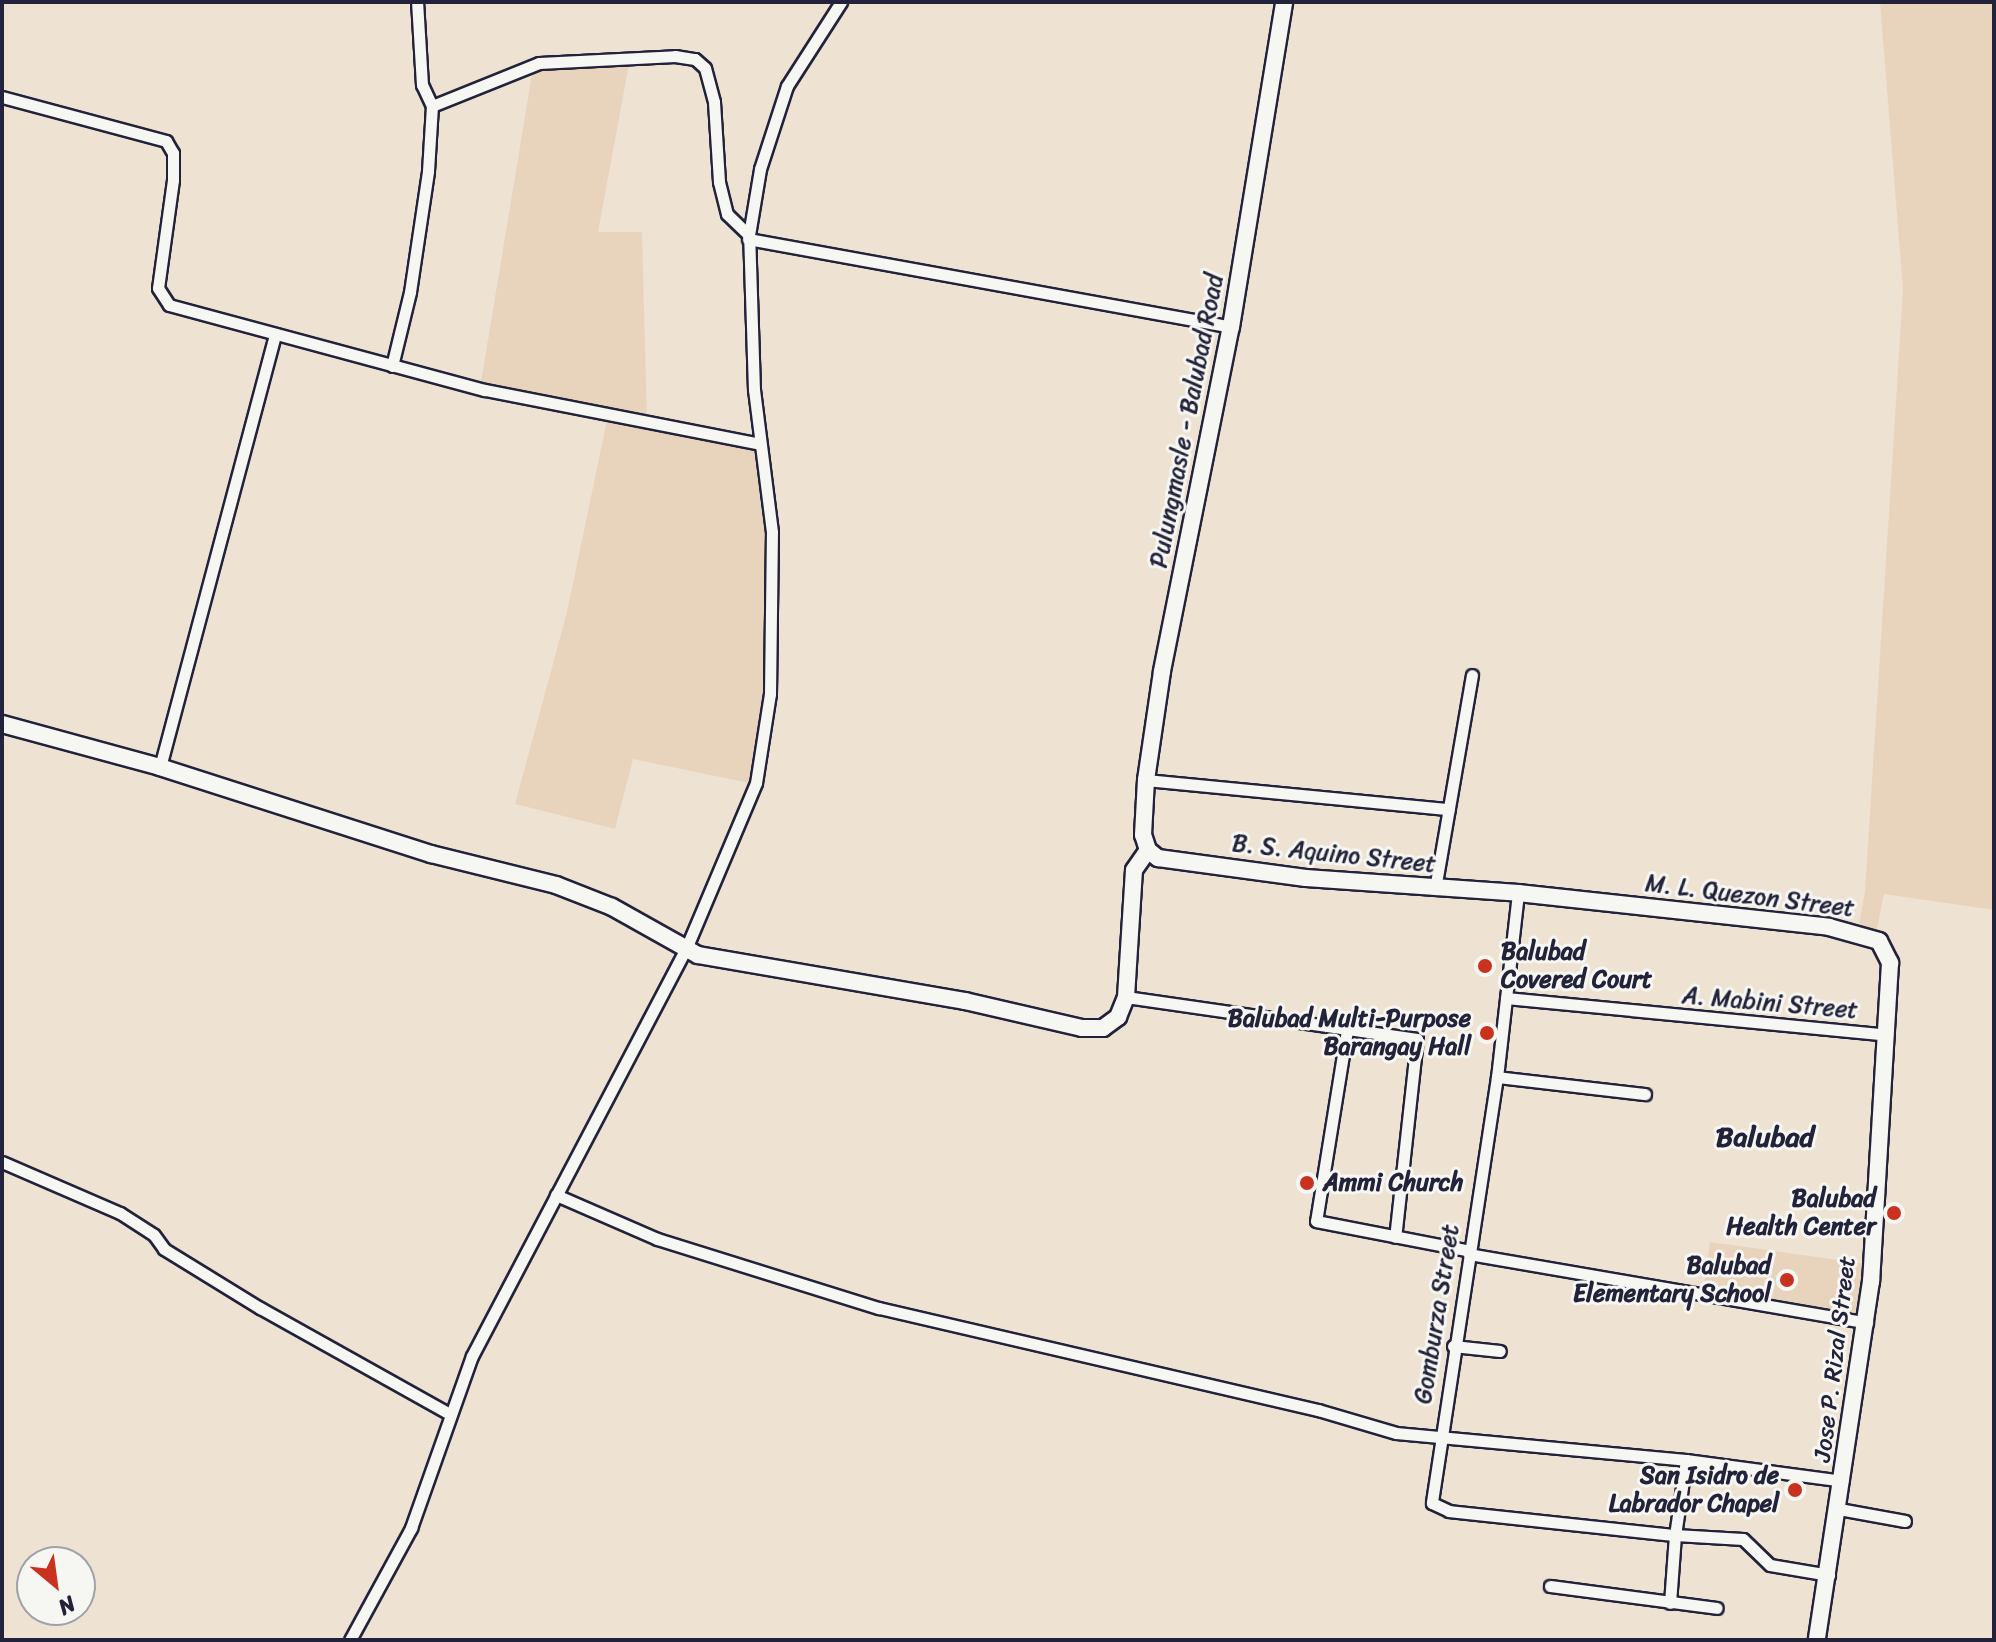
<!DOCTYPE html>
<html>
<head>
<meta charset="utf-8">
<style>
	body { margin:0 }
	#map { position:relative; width:1996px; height:1642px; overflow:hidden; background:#eee2d3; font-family:Sriracha,sans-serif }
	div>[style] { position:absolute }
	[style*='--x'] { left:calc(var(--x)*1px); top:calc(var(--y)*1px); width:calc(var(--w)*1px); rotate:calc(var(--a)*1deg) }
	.built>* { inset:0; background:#e8d4bd; transform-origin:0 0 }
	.roads { filter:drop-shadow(2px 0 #22223b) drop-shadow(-2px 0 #22223b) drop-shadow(0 2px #22223b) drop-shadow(0 -2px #22223b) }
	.street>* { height:11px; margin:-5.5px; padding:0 5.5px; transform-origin:5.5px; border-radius:5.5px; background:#f6f6f2 }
	.secondary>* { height:16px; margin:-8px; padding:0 8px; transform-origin:8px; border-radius:8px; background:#f6f6f2 }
	.dots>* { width:22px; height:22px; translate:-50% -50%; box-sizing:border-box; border:4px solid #f6f6f2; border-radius:50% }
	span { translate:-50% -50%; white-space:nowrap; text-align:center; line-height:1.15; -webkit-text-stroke:6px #f6f6f2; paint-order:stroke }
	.street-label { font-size:24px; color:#22223b }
	.poi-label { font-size:24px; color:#22223b; font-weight:700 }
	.left { translate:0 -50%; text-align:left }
	.right { translate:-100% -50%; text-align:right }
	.quarter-label { font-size:28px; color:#22223b; font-weight:700 }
	.frame { position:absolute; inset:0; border:4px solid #22223b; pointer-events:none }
	.north { position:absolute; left:16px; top:1546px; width:80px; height:80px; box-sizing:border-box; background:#f6f6f2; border:2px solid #a1a1a9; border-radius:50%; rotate:151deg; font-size:22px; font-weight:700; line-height:32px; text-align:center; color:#22223b }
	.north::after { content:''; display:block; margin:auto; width:28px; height:36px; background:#c8321e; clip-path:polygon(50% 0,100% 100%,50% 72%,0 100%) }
</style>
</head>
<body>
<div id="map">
	<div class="built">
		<div style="clip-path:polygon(1880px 2px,1994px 2px,1994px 910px,1884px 894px,1876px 933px,1858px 930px,1865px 892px,1903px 290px)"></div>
		<div style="clip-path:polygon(630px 59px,598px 232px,642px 232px,647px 422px,480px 388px,533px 68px)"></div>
		<div style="clip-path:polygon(607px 420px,763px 451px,768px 533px,769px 695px,754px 784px,633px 759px,615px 829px,515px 804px,567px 612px)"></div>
		<div style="left:1710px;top:1242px;width:163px;height:54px;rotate:8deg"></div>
	</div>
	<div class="roads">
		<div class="street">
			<div style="--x:2;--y:97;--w:170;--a:15"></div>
			<div style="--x:166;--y:141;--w:14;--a:60"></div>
			<div style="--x:173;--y:153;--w:27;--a:90"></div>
			<div style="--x:173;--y:180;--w:109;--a:97.9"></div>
			<div style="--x:158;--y:288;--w:20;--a:57"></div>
			<div style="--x:169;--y:305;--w:327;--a:15.1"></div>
			<div style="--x:485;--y:390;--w:280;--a:11.1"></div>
			<div style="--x:432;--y:106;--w:115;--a:-21.9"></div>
			<div style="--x:539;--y:63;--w:136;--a:-2.9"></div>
			<div style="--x:675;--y:56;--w:20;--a:9"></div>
			<div style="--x:695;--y:59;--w:13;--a:42"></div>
			<div style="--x:705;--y:68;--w:35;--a:75"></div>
			<div style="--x:714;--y:102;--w:80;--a:86.4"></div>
			<div style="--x:719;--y:182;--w:33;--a:76"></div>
			<div style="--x:727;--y:214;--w:30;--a:44"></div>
			<div style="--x:748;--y:239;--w:491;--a:10.3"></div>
			<div style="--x:392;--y:366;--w:76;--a:-76.3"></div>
			<div style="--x:410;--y:292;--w:122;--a:-81.5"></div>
			<div style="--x:428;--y:171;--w:65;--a:-86.5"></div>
			<div style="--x:432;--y:106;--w:23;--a:-115"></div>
			<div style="--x:422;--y:85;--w:83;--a:-93.4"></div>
			<div style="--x:160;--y:767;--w:448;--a:-75.1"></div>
			<div style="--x:1146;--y:780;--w:304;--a:5.5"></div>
			<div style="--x:1435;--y:889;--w:217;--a:-80.2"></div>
			<div style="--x:1518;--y:893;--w:185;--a:96.5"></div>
			<div style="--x:1497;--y:1077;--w:431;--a:98.7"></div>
			<div style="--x:1432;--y:1503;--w:19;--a:25"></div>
			<div style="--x:1449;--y:1511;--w:227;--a:6.1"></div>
			<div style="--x:1675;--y:1535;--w:68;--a:94.2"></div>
			<div style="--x:1126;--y:997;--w:294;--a:8.2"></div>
			<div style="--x:1417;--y:1039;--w:199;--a:96.3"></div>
			<div style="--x:1506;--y:998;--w:383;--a:5.5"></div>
			<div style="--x:1347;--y:1030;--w:193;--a:99.2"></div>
			<div style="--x:1316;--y:1221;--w:157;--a:11"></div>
			<div style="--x:1497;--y:1077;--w:149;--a:6.6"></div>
			<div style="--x:2;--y:1162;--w:129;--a:23.4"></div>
			<div style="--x:120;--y:1213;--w:40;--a:32.9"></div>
			<div style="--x:154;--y:1235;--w:17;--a:54"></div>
			<div style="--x:164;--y:1249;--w:113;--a:31.6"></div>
			<div style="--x:260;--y:1308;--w:218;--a:29.2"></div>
			<div style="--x:556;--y:1195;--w:110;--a:23.5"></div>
			<div style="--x:657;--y:1239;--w:232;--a:17.3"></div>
			<div style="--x:879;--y:1308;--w:451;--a:13.1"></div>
			<div style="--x:1318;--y:1410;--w:81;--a:16.4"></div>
			<div style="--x:1396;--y:1433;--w:291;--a:5.3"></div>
			<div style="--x:1686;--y:1460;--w:158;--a:7.6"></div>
			<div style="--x:1469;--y:1254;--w:404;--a:9.8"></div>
			<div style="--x:1453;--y:1346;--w:47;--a:6.1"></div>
			<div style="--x:1686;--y:1460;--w:76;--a:98.3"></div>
			<div style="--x:1675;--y:1535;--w:68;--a:3.4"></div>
			<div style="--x:1743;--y:1539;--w:37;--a:44"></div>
			<div style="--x:1770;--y:1565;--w:60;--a:9.6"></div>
			<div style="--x:1839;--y:1509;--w:67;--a:10.3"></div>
			<div style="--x:1550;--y:1586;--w:168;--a:7.5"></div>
			<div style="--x:350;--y:1640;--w:128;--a:-61.4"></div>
			<div style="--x:411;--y:1528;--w:182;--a:-70.5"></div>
			<div style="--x:472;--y:1356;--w:458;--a:-62.3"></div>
			<div style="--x:685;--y:951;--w:182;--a:-67.1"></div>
			<div style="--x:756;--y:783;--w:90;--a:-81.1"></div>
			<div style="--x:770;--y:694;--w:162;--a:-89.3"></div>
			<div style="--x:772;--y:532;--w:143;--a:-97.2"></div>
			<div style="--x:754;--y:390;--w:155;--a:-91.8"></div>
			<div style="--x:749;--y:235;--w:67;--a:-80.5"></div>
			<div style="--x:760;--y:169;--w:87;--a:-72"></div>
			<div style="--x:787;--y:86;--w:100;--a:-57.3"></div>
		</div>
		<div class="secondary">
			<div style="--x:2;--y:724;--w:164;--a:15.2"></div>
			<div style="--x:160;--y:767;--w:285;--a:17.8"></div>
			<div style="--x:431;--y:854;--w:129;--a:13.9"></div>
			<div style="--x:556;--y:885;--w:60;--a:21.4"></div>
			<div style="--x:612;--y:907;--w:98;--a:29.2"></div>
			<div style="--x:698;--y:955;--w:271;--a:9.8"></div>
			<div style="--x:965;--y:1001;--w:120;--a:13"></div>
			<div style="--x:1082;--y:1028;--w:21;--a:0"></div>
			<div style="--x:1103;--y:1028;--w:19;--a:-36"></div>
			<div style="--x:1118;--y:1017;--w:22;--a:-68"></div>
			<div style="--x:1126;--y:997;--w:127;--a:-86.4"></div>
			<div style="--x:1134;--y:870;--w:24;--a:-55"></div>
			<div style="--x:1148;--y:850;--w:13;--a:39"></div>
			<div style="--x:1158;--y:858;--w:149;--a:7.7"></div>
			<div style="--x:1306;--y:878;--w:213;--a:4"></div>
			<div style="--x:1518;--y:893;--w:313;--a:6.2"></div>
			<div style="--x:1829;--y:927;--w:52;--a:15.6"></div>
			<div style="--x:1879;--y:941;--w:25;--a:63"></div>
			<div style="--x:1890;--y:963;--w:319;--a:93.4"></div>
			<div style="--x:1871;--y:1281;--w:363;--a:98.6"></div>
			<div style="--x:1148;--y:850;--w:16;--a:-108"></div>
			<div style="--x:1143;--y:835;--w:55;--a:-86.9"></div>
			<div style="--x:1146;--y:780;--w:110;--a:-81.6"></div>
			<div style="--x:1162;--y:671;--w:351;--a:-78.7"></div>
			<div style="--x:1231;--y:327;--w:329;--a:-80.7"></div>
		</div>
	</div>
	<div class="dots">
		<div style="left:1485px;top:966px;background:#c8321e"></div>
		<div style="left:1487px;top:1033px;background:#c8321e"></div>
		<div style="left:1307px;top:1183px;background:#c8321e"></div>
		<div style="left:1894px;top:1213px;background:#c8321e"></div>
		<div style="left:1787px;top:1280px;background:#c8321e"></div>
		<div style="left:1795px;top:1490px;background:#c8321e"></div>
	</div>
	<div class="street-label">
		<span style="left:1187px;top:421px;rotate:-79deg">Pulungmasle - Balubad Road</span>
		<span style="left:1334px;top:854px;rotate:6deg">B. S. Aquino Street</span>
		<span style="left:1750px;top:896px;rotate:7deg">M. L. Quezon Street</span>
		<span style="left:1770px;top:1003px;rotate:5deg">A. Mabini Street</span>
		<span style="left:1437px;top:1314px;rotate:-81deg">Gomburza Street</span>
		<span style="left:1835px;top:1359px;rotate:-83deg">Jose P. Rizal Street</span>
	</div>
	<div class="poi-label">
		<span class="left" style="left:1501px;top:966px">Balubad<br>Covered Court</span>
		<span class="right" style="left:1471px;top:1033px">Balubad Multi-Purpose<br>Barangay Hall</span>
		<span class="left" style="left:1323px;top:1183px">Ammi Church</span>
		<span class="right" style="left:1876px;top:1213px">Balubad<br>Health Center</span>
		<span class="right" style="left:1771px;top:1280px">Balubad<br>Elementary School</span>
		<span class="right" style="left:1779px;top:1490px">San Isidro de<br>Labrador Chapel</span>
	</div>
	<div class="quarter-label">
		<span style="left:1765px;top:1137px">Balubad</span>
	</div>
	<div class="frame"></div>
	<div class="north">N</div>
</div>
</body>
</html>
